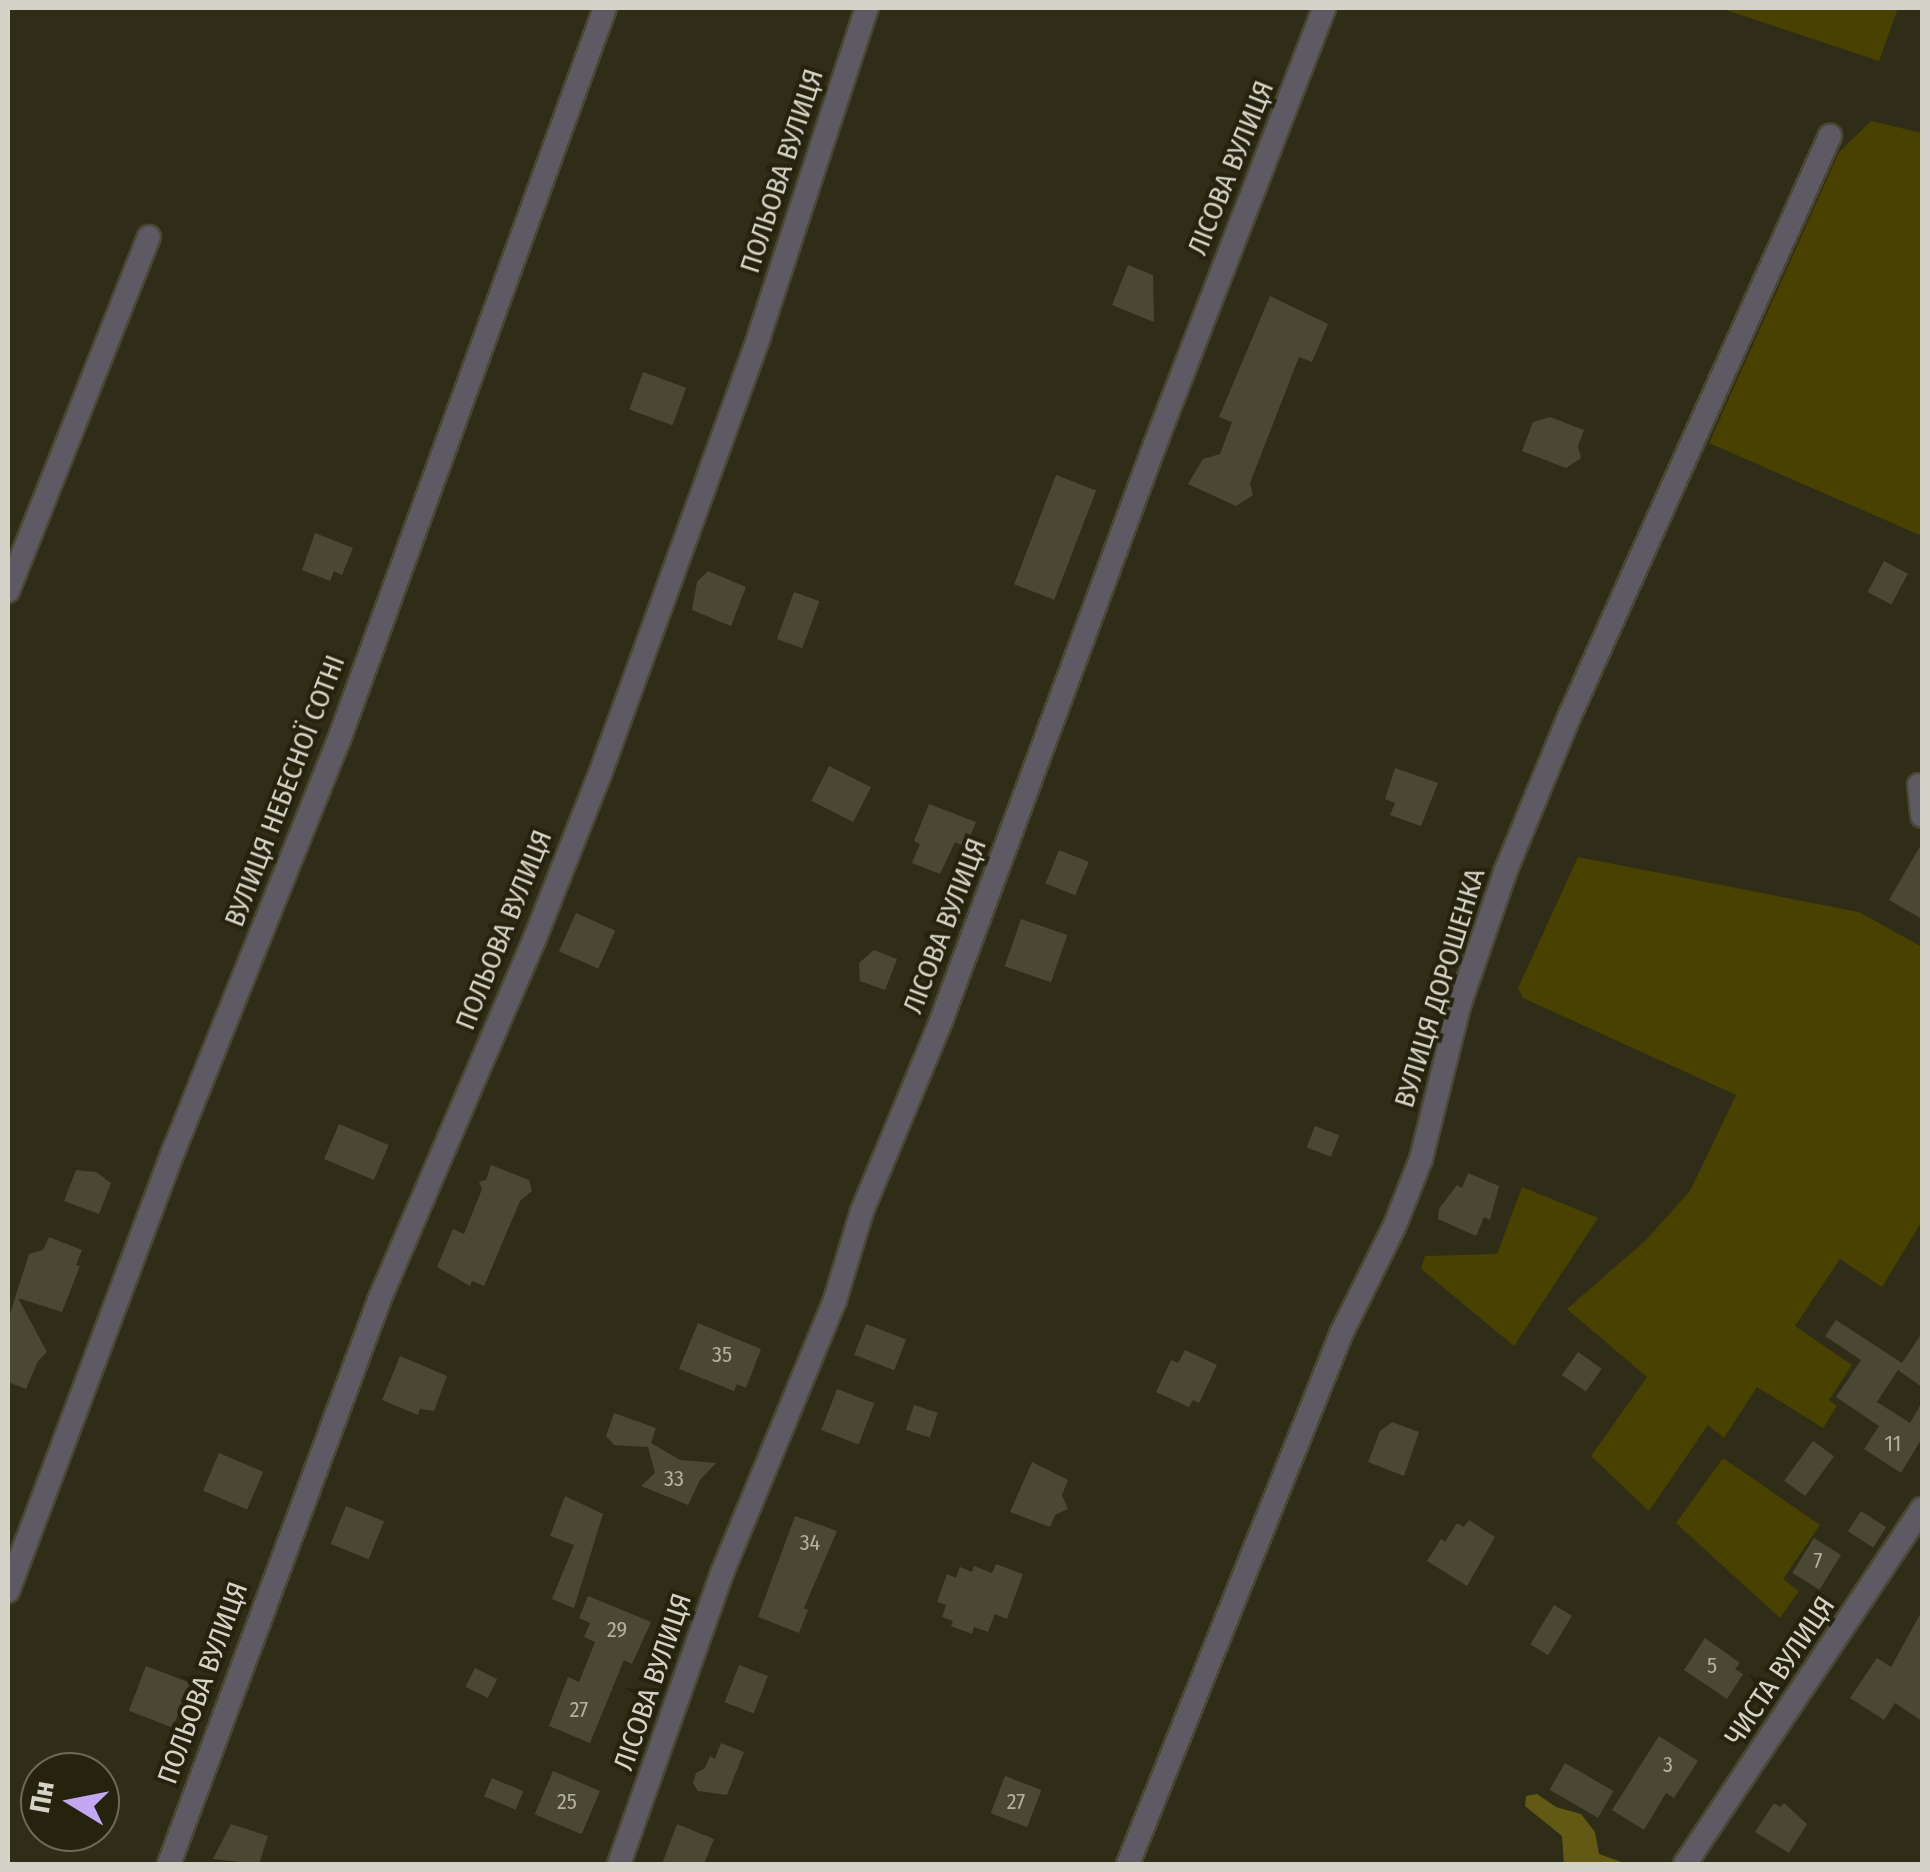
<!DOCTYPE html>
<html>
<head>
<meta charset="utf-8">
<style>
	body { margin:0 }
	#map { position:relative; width:1930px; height:1872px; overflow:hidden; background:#2f2c17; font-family:"Fira Sans Condensed",sans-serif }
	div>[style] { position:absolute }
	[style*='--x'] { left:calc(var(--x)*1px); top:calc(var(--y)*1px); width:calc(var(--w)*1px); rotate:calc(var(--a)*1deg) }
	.green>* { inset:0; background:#494100 }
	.forest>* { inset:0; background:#625a14 }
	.building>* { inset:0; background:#4a4832; transform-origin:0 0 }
	.roads { filter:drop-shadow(2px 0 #4a4733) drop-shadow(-2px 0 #4a4733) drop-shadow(0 2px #4a4733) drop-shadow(0 -2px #4a4733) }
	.street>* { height:22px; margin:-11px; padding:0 11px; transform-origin:11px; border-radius:11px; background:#5e5a64 }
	span { translate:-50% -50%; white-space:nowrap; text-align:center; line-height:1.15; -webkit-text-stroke:8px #25220e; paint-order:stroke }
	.number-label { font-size:22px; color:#b2b0a2 }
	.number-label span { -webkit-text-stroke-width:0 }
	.street-label { font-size:28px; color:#d5d3c7 }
	.frame { position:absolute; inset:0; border:10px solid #d5d3c7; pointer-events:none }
	.north { position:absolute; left:20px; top:1752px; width:100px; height:100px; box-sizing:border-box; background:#25220e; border:2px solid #6b6958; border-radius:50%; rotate:280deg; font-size:28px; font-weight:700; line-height:40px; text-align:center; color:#d5d3c7 }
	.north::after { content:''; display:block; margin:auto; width:35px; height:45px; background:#c4a7f1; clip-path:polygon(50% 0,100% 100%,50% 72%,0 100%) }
</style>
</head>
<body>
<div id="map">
	<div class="green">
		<div style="clip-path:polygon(1720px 8px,1898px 8px,1879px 61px)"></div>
		<div style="clip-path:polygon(1871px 121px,1922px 133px,1922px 536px,1709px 443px,1839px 152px)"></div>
		<div style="clip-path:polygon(1578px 857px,1859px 912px,1922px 947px,1922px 1221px,1882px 1287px,1840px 1259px,1795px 1326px,1852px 1365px,1829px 1400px,1837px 1406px,1823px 1428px,1757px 1387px,1724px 1438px,1708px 1425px,1649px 1511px,1591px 1456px,1647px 1377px,1567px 1309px,1645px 1241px,1690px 1191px,1736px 1095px,1523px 998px,1518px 988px)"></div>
		<div style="clip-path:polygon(1522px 1187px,1598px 1218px,1514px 1346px,1421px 1269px,1425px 1256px,1497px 1254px)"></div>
		<div style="clip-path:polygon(1723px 1458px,1820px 1525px,1783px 1579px,1799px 1591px,1780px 1618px,1676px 1523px)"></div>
	</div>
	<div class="forest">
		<div style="clip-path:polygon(1537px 1794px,1556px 1807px,1581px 1814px,1595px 1832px,1599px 1854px,1627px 1864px,1564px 1864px,1562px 1836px,1525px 1806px,1526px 1796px)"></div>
	</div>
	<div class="building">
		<div style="clip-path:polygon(1128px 265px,1153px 275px,1154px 322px,1112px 305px)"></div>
		<div style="clip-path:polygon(1270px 296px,1328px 324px,1312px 362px,1299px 357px,1250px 483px,1253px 495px,1236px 506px,1188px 484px,1203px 459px,1220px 454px,1232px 422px,1219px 417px)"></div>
		<div style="left:643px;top:372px;width:46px;height:40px;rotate:20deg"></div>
		<div style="clip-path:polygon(1550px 417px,1584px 430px,1578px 446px,1581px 458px,1566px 468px,1522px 451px,1533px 422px)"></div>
		<div style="left:1056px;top:475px;width:43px;height:117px;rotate:21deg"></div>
		<div style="clip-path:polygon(315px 533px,353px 548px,342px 575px,334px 571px,330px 581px,302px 570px)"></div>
		<div style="left:1884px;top:561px;width:27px;height:35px;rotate:28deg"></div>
		<div style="clip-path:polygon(708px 571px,746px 587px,731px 626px,692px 610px,697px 582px)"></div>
		<div style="left:794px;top:592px;width:27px;height:50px;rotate:20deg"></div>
		<div style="left:829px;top:766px;width:47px;height:39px;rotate:27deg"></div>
		<div style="clip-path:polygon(1395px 768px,1438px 783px,1421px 826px,1390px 815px,1395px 803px,1385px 799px)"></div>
		<div style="clip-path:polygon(929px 804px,976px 822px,966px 847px,955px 842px,940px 874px,912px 863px,920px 844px,914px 841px)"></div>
		<div style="clip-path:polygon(1922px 843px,1922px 919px,1889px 900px)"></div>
		<div style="left:1059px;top:850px;width:32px;height:36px;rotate:22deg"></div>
		<div style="left:576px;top:913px;width:43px;height:42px;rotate:24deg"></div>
		<div style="left:1021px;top:919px;width:49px;height:50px;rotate:19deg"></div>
		<div style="clip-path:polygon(874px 950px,897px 959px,885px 990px,860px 981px,859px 963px)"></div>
		<div style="left:339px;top:1124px;width:54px;height:38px;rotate:23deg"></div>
		<div style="left:1315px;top:1126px;width:26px;height:23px;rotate:21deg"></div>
		<div style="clip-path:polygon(491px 1165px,529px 1180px,532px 1191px,520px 1201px,484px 1286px,472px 1281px,470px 1286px,437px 1267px,453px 1229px,464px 1234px,482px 1189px,479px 1182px,486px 1180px)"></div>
		<div style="clip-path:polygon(76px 1170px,96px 1172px,111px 1183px,99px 1214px,64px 1201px)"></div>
		<div style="clip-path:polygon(1468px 1173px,1499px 1186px,1490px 1220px,1484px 1217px,1476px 1236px,1438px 1219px,1439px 1209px,1457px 1185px,1462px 1188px)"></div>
		<div style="clip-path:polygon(49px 1237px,82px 1250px,76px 1265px,80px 1266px,62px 1312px,18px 1298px,47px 1352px,38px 1361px,26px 1389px,8px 1382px,8px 1320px,29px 1254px,43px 1250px)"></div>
		<div style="clip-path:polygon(1836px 1320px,1902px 1363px,1922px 1333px,1922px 1387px,1898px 1370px,1877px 1402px,1910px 1423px,1922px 1402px,1922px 1438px,1901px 1473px,1864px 1449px,1879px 1426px,1836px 1397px,1861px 1360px,1825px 1336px)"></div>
		<div style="clip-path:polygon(698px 1323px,761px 1349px,746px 1388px,737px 1384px,734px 1391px,679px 1369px)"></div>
		<div style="left:866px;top:1324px;width:43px;height:33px;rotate:21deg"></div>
		<div style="clip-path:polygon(1185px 1350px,1217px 1365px,1199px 1403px,1193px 1400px,1189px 1407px,1156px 1392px,1171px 1360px,1178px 1363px)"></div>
		<div style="left:1578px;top:1352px;width:29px;height:28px;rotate:35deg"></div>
		<div style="clip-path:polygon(400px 1356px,447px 1376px,434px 1411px,420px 1409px,418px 1415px,382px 1400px)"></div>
		<div style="left:837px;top:1389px;width:40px;height:44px;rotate:21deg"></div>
		<div style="left:914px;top:1405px;width:25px;height:26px;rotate:18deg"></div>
		<div style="clip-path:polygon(614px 1413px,656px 1428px,651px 1443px,680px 1460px,716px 1463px,700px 1480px,688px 1505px,641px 1486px,655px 1473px,648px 1447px,614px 1445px,606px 1436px)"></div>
		<div style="clip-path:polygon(1392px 1422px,1419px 1432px,1404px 1476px,1368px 1462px,1380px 1431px)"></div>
		<div style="left:1813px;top:1441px;width:26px;height:49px;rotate:36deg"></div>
		<div style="left:219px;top:1453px;width:48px;height:41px;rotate:23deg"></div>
		<div style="clip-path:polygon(1032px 1462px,1068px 1480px,1062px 1495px,1068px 1509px,1055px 1515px,1050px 1527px,1010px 1512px)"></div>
		<div style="clip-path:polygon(565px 1496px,603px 1514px,574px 1608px,552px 1599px,574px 1545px,550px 1536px)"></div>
		<div style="left:346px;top:1506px;width:41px;height:41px;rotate:22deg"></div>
		<div style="left:1861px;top:1511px;width:30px;height:24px;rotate:33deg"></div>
		<div style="clip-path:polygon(795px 1516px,837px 1531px,804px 1608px,808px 1610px,799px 1633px,758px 1617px)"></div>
		<div style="clip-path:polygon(1469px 1520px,1495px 1537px,1467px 1586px,1427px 1561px,1441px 1539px,1445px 1542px,1457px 1523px,1464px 1527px)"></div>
		<div style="left:1814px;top:1538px;width:32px;height:41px;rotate:32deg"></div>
		<div style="clip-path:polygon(996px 1564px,1023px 1574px,1007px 1619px,995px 1614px,988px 1632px,974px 1627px,972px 1634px,951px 1626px,953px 1621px,942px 1617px,946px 1605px,937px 1602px,947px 1574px,956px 1578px,960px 1567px,972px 1572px,974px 1566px,992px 1573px)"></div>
		<div style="clip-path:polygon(588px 1596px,651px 1622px,632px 1664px,624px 1660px,590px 1743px,549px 1726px,568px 1677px,579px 1682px,595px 1642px,584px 1637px,590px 1623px,579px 1618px)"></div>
		<div style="left:1554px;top:1605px;width:21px;height:46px;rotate:31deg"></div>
		<div style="clip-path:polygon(1922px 1611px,1922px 1721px,1895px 1703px,1884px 1720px,1850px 1698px,1877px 1658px,1891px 1667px)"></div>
		<div style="clip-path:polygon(1705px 1638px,1740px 1663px,1735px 1669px,1743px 1674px,1727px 1699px,1684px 1670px)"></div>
		<div style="left:739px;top:1665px;width:31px;height:40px;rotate:21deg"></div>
		<div style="left:146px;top:1666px;width:47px;height:48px;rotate:21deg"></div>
		<div style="left:475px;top:1668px;width:25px;height:21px;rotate:27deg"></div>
		<div style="clip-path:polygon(1659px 1736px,1698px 1761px,1674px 1798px,1666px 1793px,1644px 1830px,1612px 1810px)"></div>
		<div style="clip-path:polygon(721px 1743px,744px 1752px,727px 1795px,698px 1791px,693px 1783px,696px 1773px,705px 1768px,710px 1756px,715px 1759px)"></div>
		<div style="left:1565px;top:1763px;width:56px;height:31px;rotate:30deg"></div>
		<div style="left:553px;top:1771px;width:51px;height:47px;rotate:23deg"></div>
		<div style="left:1005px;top:1776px;width:39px;height:40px;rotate:21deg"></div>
		<div style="left:492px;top:1778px;width:34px;height:20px;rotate:23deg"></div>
		<div style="clip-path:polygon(1774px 1803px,1780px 1807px,1784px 1803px,1807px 1824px,1789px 1853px,1755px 1832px)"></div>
		<div style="clip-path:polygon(231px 1824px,268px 1836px,259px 1864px,213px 1859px)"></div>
		<div style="clip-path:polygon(677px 1824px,714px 1839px,704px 1864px,662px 1864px)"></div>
	</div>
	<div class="roads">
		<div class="street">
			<div style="--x:8;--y:591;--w:381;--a:-68.3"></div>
			<div style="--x:1919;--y:785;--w:31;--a:84"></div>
			<div style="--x:8;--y:1591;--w:471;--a:-69.4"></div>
			<div style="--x:174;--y:1150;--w:445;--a:-68.1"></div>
			<div style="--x:340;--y:737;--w:776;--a:-70.02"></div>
			<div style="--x:169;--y:1864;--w:604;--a:-69.55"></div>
			<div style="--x:380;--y:1298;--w:392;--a:-66.7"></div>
			<div style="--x:535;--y:938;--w:176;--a:-68.4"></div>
			<div style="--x:600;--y:774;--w:466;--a:-70"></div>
			<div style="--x:759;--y:336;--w:345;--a:-71.8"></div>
			<div style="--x:619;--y:1864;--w:309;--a:-70.5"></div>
			<div style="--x:722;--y:1573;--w:295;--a:-67.5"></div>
			<div style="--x:835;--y:1300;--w:93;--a:-73.1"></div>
			<div style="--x:862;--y:1211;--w:206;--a:-67.4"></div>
			<div style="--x:941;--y:1021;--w:618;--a:-69.63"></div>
			<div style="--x:1156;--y:442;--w:465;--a:-68.8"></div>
			<div style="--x:1128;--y:1864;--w:573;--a:-68.09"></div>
			<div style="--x:1342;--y:1332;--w:119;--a:-63.6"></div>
			<div style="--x:1395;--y:1225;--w:71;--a:-68.5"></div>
			<div style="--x:1421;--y:1159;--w:161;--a:-76"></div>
			<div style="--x:1460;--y:1003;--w:141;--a:-70.9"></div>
			<div style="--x:1506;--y:870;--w:168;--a:-67.6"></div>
			<div style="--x:1570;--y:715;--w:635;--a:-65.82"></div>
			<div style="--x:1685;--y:1864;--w:427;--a:-56.3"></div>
		</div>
	</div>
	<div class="number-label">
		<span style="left:722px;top:1355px">35</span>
		<span style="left:1893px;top:1444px">11</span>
		<span style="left:674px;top:1479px">33</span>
		<span style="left:810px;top:1543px">34</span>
		<span style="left:1818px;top:1561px">7</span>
		<span style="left:617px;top:1630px">29</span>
		<span style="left:1712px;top:1666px">5</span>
		<span style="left:579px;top:1710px">27</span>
		<span style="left:1668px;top:1765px">3</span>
		<span style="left:567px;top:1802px">25</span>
		<span style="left:1016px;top:1802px">27</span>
	</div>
	<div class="street-label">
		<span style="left:1231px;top:168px;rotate:-68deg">ЛІСОВА ВУЛИЦЯ</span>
		<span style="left:782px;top:171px;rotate:-72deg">ПОЛЬОВА ВУЛИЦЯ</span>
		<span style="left:285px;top:791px;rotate:-69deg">ВУЛИЦЯ НЕБЕСНОЇ СОТНІ</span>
		<span style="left:945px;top:926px;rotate:-69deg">ЛІСОВА ВУЛИЦЯ</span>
		<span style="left:504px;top:930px;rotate:-68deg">ПОЛЬОВА ВУЛИЦЯ</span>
		<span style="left:1440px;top:988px;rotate:-73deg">ВУЛИЦЯ ДОРОШЕНКА</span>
		<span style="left:1780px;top:1671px;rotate:-56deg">ЧИСТА ВУЛИЦЯ</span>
		<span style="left:653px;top:1682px;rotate:-71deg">ЛІСОВА ВУЛИЦЯ</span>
		<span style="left:203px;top:1683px;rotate:-70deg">ПОЛЬОВА ВУЛИЦЯ</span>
	</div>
	<div class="frame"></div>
	<div class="north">Пн</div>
</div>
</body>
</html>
